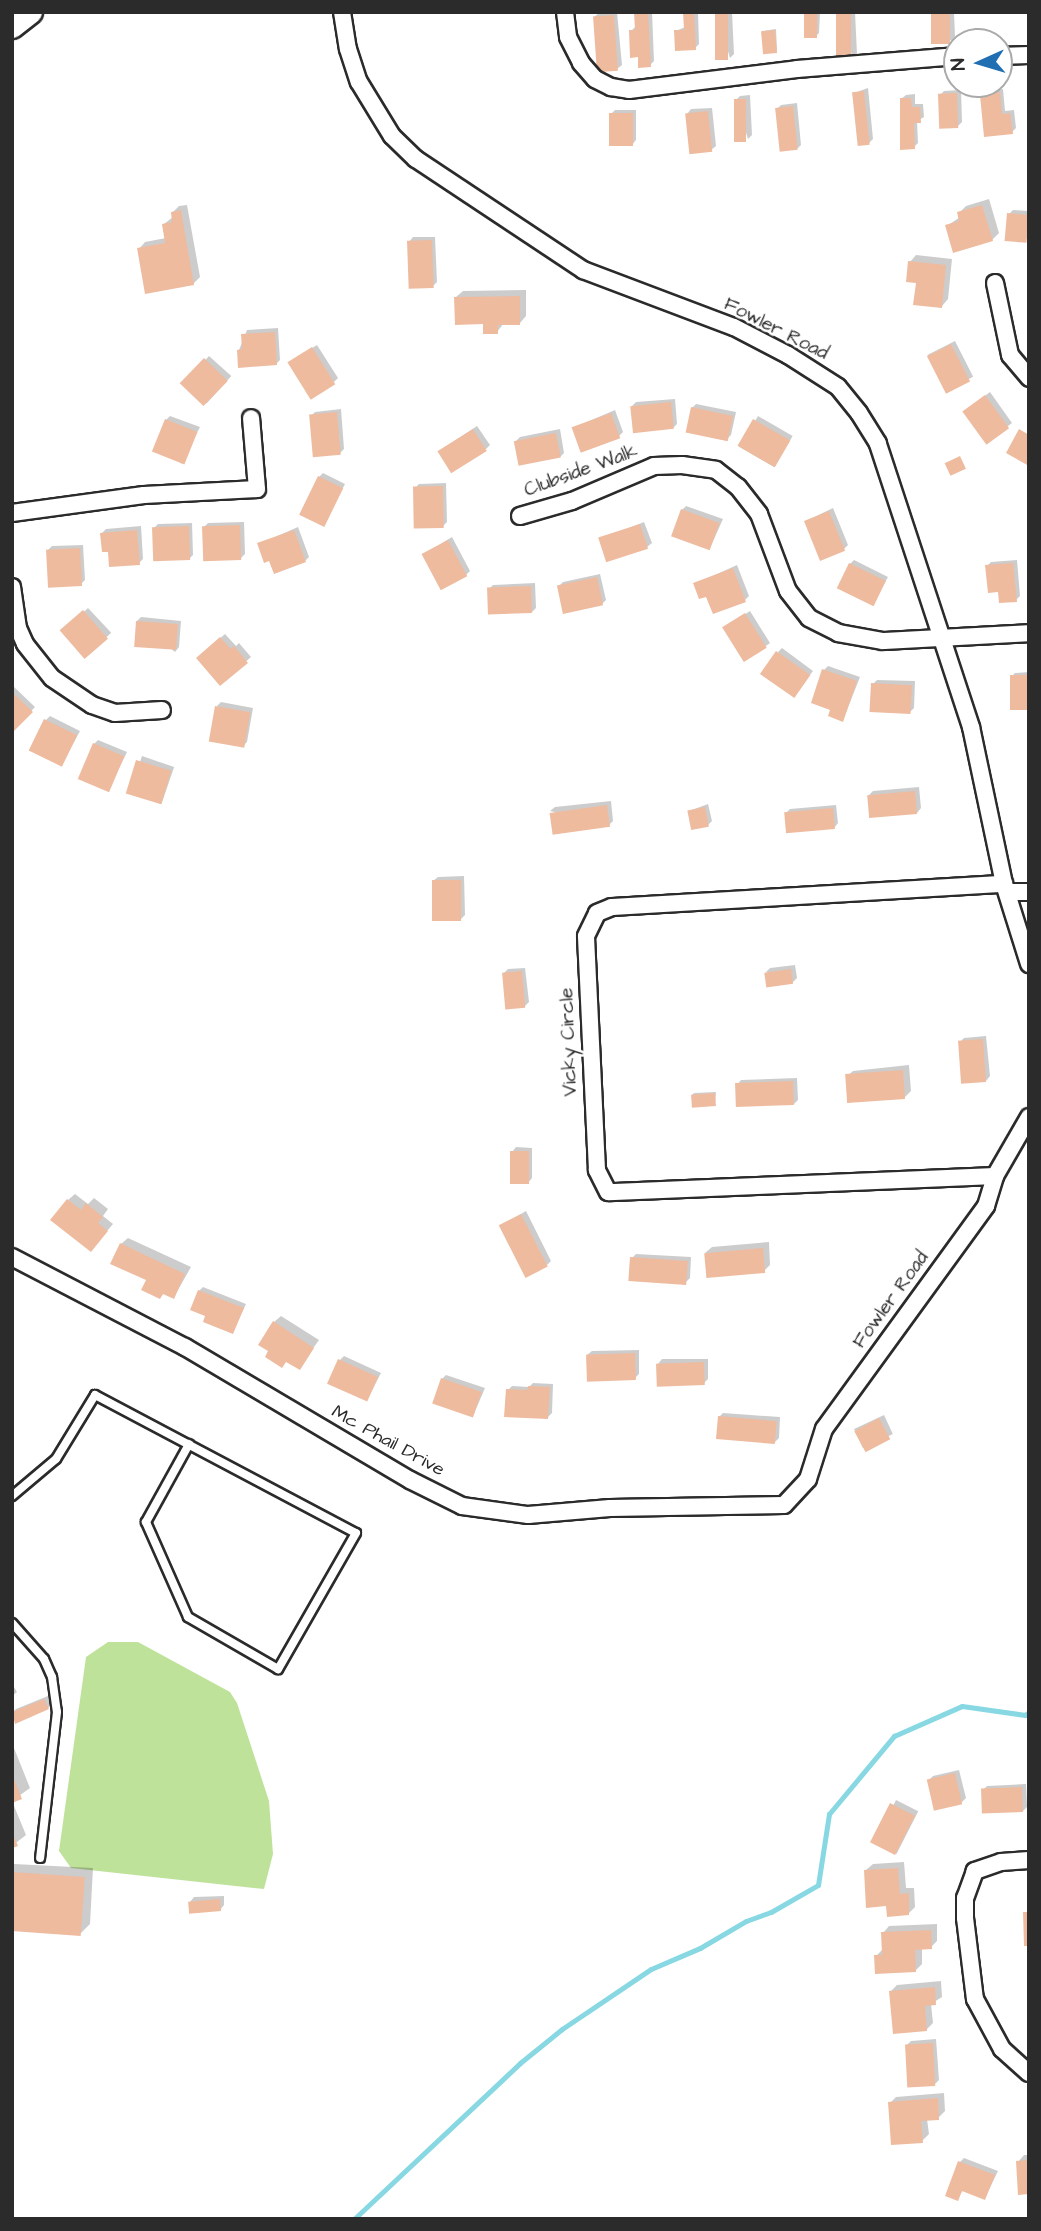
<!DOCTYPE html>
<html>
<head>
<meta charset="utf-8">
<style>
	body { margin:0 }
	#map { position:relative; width:1041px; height:2231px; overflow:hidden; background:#fff; font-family:"Architects Daughter",sans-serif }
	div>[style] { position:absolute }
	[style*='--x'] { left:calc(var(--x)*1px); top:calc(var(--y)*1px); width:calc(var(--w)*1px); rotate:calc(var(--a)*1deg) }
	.green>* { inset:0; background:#bfe29b }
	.shadow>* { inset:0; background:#0003; transform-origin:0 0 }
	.stream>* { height:5px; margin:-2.5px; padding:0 2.5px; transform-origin:2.5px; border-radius:2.5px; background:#87d8e2 }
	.building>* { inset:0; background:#eebb9f; transform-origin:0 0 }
	.roads { filter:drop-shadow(2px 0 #2b2b2b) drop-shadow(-2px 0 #2b2b2b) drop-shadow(0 2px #2b2b2b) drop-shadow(0 -2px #2b2b2b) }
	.lane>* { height:8px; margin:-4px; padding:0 4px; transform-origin:4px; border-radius:4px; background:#fff }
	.street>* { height:16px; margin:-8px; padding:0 8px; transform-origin:8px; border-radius:8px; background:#fff }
	.secondary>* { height:21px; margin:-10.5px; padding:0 10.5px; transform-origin:10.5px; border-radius:10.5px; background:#fff }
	span { translate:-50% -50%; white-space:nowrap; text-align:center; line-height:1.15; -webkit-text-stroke:5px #fff; paint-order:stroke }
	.street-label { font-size:19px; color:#2b2b2b }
	.frame { position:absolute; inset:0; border:14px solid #2b2b2b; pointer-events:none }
	.north { position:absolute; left:943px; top:28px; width:70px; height:70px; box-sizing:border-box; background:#fff; border:2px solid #aaa; border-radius:50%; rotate:266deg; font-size:19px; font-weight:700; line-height:28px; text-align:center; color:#2b2b2b }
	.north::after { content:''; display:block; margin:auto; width:24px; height:32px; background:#1f6fb2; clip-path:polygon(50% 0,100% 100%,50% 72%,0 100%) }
</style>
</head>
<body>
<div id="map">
	<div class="green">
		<div style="clip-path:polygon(108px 1642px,138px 1642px,230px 1692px,237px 1703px,269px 1801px,273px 1854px,264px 1889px,71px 1868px,59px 1851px,86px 1657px)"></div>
	</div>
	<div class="shadow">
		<div style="clip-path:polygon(617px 12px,622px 65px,617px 69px,594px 17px,599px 13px)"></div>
		<div style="clip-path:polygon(636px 12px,652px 12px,654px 61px,650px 65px,631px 31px,636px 26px)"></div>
		<div style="clip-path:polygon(684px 12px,698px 12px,699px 44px,695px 48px,676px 31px,685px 27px)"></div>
		<div style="clip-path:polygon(720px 12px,732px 12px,734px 54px,730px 58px,717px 15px)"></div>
		<div style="clip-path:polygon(805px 12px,820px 12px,819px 33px,815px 37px)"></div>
		<div style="clip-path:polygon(837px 12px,855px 12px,857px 54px,853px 58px)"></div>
		<div style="clip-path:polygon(933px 12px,954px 12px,955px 37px,951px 41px)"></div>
		<div style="clip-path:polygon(776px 29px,777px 50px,776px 51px,762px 31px)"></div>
		<div style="clip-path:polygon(868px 88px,873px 139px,869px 143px,854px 93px)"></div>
		<div style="clip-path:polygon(1003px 89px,1005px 111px,1014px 110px,1016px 128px,1012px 132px,982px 95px,986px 91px)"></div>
		<div style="clip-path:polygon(961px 90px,962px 122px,958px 126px,940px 95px,944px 91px)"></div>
		<div style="clip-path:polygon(915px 94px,915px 104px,923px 104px,924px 117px,917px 121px,918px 143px,914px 147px,901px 99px,906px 95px)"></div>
		<div style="clip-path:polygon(750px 95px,752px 135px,748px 139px,736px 100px,740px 96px)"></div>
		<div style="clip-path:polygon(797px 103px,801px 145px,797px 149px,777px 109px,781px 105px)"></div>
		<div style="clip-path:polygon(712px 108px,716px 146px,711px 150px,687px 114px,691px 109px)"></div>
		<div style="clip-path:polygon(615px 110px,636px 110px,636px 140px,632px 145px,611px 114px)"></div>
		<div style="clip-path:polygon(989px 199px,999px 233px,992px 240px,947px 226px,960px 217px,959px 213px,966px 206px)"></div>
		<div style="clip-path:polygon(187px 205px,200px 277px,193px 284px,139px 249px,145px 242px,166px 238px,164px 224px,173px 217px,172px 213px,179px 206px)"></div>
		<div style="clip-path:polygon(1013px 210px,1029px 211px,1029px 241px,1009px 214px)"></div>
		<div style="clip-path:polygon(413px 237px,435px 237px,437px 282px,433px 286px,409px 242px)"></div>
		<div style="clip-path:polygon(916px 255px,952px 259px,948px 299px,942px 306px,910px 262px)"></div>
		<div style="clip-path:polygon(526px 290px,526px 316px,520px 323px,504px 323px,497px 332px,456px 297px,463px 291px)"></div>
		<div style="clip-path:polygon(278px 328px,280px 360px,276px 364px,239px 350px,247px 330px)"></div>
		<div style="left:955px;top:341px;width:40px;height:31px;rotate:63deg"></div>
		<div style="clip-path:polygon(317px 345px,338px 378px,334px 382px,294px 359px)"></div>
		<div style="left:209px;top:356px;width:30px;height:37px;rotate:42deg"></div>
		<div style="clip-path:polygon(990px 392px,1012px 423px,987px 442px,969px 408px)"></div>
		<div style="clip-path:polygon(675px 399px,677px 424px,673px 428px,632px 406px,636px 402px)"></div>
		<div style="clip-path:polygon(696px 404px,736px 412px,731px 435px,727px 439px,692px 408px)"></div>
		<div style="clip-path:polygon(341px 409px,344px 449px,340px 453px,311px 416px,315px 412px)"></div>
		<div style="clip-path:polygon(615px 410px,623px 432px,619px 436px,573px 428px)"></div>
		<div style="clip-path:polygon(170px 416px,200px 427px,181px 464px,166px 420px)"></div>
		<div style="left:758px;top:416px;width:40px;height:36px;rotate:30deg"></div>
		<div style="clip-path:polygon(477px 426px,490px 445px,486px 449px,444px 448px)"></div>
		<div style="clip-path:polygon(560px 429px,564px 453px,560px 457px,516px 441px,520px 437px)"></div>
		<div style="clip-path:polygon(323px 473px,345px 484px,324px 525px,319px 477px)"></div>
		<div style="clip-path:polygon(446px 483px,447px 522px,443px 526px,415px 488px,419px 484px)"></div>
		<div style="clip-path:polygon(686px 506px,723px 519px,710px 548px,682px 510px)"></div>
		<div style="clip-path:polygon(833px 508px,848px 545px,844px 549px,806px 521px)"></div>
		<div style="clip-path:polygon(244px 522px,245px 554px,241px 558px,204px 527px,208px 523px)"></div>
		<div style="clip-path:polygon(644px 522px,652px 543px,647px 547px,601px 539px)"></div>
		<div style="clip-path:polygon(192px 523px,193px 555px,189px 559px,154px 528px,158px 524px)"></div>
		<div style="clip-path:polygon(141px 526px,143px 559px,139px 563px,109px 550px,102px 533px,106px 529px)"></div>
		<div style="clip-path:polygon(298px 527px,309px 557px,305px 561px,270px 559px,259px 544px)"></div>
		<div style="clip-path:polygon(452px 537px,470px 571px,466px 575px,424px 554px)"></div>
		<div style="clip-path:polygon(83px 545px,85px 580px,81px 584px,48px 550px,52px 546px)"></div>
		<div style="clip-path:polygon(854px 560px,888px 577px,873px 604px,850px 564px)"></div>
		<div style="clip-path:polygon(1017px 560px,1020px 596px,1016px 600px,1000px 590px,987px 566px,991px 562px)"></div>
		<div style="clip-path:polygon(737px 565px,749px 596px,745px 600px,707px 594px,695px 584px)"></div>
		<div style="clip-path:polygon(600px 574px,606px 600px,602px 604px,559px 586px,563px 582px)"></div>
		<div style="clip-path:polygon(535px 583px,536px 608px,532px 612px,489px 589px,493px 585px)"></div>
		<div style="left:88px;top:608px;width:34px;height:35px;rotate:47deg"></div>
		<div style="clip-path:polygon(750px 611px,770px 643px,745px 661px,728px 625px)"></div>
		<div style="clip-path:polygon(141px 617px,181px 621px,179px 647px,175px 652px,137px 621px)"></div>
		<div style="clip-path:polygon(225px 634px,236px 646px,239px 643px,251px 657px,221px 684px,202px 654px)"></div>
		<div style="clip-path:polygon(782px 648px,813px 671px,797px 692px,778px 652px)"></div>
		<div style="clip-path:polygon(828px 666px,860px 677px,843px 720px,832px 709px,824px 670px)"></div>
		<div style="clip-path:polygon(1029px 672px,1029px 708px,1011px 677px,1015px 673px)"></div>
		<div style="clip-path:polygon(877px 680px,915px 681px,914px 708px,910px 712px,873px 684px)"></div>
		<div style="clip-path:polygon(12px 685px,35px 707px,12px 731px)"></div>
		<div style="clip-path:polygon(221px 702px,253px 708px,247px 742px,243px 746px,217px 706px)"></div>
		<div style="clip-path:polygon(50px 716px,80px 731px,62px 764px,46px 720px)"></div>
		<div style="clip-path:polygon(98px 740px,127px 752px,108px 791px,94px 744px)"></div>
		<div style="left:142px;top:756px;width:34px;height:39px;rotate:19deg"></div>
		<div style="clip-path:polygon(919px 787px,921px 808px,917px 813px,869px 795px,873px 791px)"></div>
		<div style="clip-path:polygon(611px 801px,613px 821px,609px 825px,550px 811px,555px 807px)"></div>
		<div style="clip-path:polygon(708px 804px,712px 821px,708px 825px,689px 811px)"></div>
		<div style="clip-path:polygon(836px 805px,838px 823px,834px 828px,786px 813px,790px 809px)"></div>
		<div style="clip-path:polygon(464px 876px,465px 915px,461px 919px,433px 881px,438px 877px)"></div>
		<div style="clip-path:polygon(795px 965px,797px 978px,793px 982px,766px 972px,770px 968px)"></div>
		<div style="clip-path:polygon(525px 968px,529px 1002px,525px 1006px,504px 973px,508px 969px)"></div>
		<div style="clip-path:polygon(986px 1036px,990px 1076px,986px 1081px,960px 1042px,964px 1038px)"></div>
		<div style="clip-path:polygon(909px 1065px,911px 1091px,904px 1098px,846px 1077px,853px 1071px)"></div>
		<div style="clip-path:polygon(797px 1078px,798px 1100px,794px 1104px,737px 1085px,741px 1080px)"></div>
		<div style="clip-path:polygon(716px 1092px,715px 1104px,692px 1095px,694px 1093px)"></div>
		<div style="clip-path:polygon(516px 1147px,532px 1148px,532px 1178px,528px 1183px,512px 1152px)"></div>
		<div style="clip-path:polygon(75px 1194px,88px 1204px,94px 1198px,108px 1209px,103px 1216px,113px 1224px,97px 1243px,68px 1200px)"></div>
		<div style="clip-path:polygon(526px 1211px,551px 1261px,547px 1265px,502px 1225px)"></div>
		<div style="clip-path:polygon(128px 1238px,191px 1267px,174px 1297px,164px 1293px,160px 1297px,121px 1244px)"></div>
		<div style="clip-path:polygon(769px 1242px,770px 1265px,764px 1271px,705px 1253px,712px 1247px)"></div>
		<div style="clip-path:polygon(636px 1254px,691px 1257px,690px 1278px,686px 1282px,632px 1258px)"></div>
		<div style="clip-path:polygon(203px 1287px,246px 1304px,233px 1331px,208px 1315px,199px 1291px)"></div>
		<div style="clip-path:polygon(281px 1316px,319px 1340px,299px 1368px,274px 1322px)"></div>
		<div style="clip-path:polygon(639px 1350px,639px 1374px,635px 1378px,587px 1355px,592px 1351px)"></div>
		<div style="clip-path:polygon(344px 1356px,381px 1373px,367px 1400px,340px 1360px)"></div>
		<div style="clip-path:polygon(662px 1359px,708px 1359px,708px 1379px,704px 1383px,658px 1364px)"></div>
		<div style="clip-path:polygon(446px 1375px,485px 1388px,473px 1416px,442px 1379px)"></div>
		<div style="clip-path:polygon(533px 1383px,553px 1384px,552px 1413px,548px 1417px,508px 1390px,512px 1386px,529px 1387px)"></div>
		<div style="clip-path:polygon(723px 1413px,780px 1417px,779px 1438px,775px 1442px,719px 1417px)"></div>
		<div style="left:884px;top:1415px;width:21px;height:33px;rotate:65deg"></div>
		<div style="clip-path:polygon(12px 1684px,17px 1692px,12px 1696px)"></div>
		<div style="clip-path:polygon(48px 1696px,52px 1704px,48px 1708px,16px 1721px,12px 1713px,16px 1709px)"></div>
		<div style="clip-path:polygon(12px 1743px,30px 1788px,12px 1801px,26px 1835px,12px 1846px)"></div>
		<div style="clip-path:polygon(959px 1770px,966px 1798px,962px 1802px,936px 1808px,929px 1780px,933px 1776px)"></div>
		<div style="clip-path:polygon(1026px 1784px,1027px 1807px,1023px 1811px,983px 1790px,987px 1786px)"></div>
		<div style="left:896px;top:1800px;width:25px;height:48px;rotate:27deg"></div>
		<div style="clip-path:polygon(904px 1862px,906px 1888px,914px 1888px,915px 1907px,909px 1913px,866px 1870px,873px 1864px)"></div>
		<div style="clip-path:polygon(14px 1864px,93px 1868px,90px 1924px,81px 1933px,12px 1929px)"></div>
		<div style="clip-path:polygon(224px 1896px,224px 1905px,220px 1910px,190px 1902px,194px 1897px)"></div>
		<div style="clip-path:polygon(937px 1924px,937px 1941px,931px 1947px,922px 1948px,922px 1964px,916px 1970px,876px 1956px,882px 1950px,883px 1933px,889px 1926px)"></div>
		<div style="clip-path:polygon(941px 1981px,942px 1997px,931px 2004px,933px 2023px,926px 2030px,891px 1991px,897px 1985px)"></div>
		<div style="clip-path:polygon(936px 2039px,939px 2080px,935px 2084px,907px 2045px,911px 2041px)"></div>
		<div style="clip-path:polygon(944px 2093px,945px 2111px,938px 2118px,927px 2119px,929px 2134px,922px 2141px,890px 2103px,896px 2097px)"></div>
		<div style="clip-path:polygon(1024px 2155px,1029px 2155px,1029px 2192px,1018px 2162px)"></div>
		<div style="clip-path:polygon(964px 2158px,998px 2171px,985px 2198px,963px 2190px,957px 2199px,960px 2162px)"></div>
	</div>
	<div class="stream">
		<div style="--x:354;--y:2219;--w:228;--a:-43.2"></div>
		<div style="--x:520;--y:2063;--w:54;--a:-39"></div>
		<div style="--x:562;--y:2029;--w:107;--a:-34"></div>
		<div style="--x:651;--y:1969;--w:53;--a:-23.2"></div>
		<div style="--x:700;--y:1948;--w:53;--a:-30.4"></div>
		<div style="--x:746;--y:1921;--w:27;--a:-20"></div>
		<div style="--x:771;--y:1912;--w:54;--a:-29.9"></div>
		<div style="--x:818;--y:1885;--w:72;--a:-81.2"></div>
		<div style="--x:829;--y:1814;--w:102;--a:-50.2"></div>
		<div style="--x:894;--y:1736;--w:74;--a:-23.8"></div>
		<div style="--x:962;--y:1706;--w:64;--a:8.1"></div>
		<div style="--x:1025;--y:1715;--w:5;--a:-37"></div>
	</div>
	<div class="building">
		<div style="clip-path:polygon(634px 12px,648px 12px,651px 67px,638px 68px,638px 57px,630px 58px,629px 30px,635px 30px)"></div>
		<div style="clip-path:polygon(683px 12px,694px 12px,696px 50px,675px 51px,674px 30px,684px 30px)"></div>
		<div style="left:804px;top:12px;width:13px;height:26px"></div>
		<div style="left:836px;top:12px;width:15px;height:48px"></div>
		<div style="left:931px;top:12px;width:19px;height:32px"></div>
		<div style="left:715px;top:14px;width:13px;height:46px"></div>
		<div style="left:614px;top:15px;width:56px;height:21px;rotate:86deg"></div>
		<div style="left:775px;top:30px;width:23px;height:14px;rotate:85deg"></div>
		<div style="left:864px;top:91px;width:54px;height:12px;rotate:84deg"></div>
		<div style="clip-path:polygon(1000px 92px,1002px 114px,1010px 113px,1013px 134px,984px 137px,980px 95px)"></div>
		<div style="left:957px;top:93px;width:35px;height:19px;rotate:88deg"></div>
		<div style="clip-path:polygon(900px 98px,911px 98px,912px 107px,920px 107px,921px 123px,914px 123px,915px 149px,900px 150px)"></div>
		<div style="left:734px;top:99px;width:12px;height:43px"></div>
		<div style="left:793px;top:106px;width:44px;height:18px;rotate:84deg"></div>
		<div style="left:708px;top:111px;width:41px;height:23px;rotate:84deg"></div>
		<div style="left:633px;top:113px;width:33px;height:24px;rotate:90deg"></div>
		<div style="clip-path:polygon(982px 205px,993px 241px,953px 253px,945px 225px,959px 221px,957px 212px)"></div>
		<div style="clip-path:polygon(181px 210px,194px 285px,145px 294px,137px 248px,165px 243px,162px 224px,172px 222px,171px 212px)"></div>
		<div style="left:1007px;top:213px;width:22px;height:28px;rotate:5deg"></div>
		<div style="left:432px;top:240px;width:48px;height:25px;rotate:88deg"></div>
		<div style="clip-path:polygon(908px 261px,946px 265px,942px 308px,913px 305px,916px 283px,906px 282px)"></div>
		<div style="clip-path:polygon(520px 296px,520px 325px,498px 325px,498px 334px,483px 334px,483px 324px,455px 325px,454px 297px)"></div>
		<div style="clip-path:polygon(275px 332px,277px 365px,238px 368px,237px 350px,242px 349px,241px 334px)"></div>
		<div style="left:951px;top:344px;width:42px;height:27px;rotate:63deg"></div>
		<div style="left:312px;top:347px;width:44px;height:29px;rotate:58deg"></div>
		<div style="left:204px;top:358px;width:33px;height:35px;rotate:44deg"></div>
		<div style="left:985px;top:395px;width:41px;height:28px;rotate:54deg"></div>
		<div style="left:671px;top:402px;width:27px;height:41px;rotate:84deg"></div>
		<div style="left:691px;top:407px;width:43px;height:26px;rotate:12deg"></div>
		<div style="left:337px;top:412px;width:43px;height:28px;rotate:85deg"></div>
		<div style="left:611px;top:413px;width:27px;height:42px;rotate:70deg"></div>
		<div style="left:165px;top:419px;width:35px;height:35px;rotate:22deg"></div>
		<div style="left:753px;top:419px;width:43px;height:31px;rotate:30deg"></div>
		<div style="left:473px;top:429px;width:26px;height:42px;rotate:58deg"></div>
		<div style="clip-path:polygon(1019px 429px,1029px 435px,1029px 466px,1006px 453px)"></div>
		<div style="left:556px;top:433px;width:25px;height:43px;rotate:79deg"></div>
		<div style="left:960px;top:456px;width:14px;height:17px;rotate:65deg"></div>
		<div style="left:318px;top:476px;width:28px;height:43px;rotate:26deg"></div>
		<div style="left:443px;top:486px;width:42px;height:30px;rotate:89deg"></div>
		<div style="left:681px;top:509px;width:41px;height:29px;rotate:20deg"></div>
		<div style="left:829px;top:511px;width:43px;height:27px;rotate:68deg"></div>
		<div style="left:640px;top:524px;width:26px;height:44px;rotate:72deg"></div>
		<div style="left:240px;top:525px;width:35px;height:38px;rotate:88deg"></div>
		<div style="left:189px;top:526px;width:34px;height:37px;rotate:88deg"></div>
		<div style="clip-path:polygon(137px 530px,140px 565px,109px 567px,108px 552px,102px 552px,100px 533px)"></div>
		<div style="clip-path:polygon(294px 530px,306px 562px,274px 574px,269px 561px,264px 563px,257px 543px)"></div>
		<div style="left:448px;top:540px;width:41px;height:30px;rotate:62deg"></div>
		<div style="left:80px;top:548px;width:38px;height:34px;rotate:87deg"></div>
		<div style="left:849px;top:563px;width:41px;height:28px;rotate:26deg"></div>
		<div style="clip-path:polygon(1013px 563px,1017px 602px,999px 603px,998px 592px,988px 593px,985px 565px)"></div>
		<div style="clip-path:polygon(733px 568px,746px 602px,713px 614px,706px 597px,699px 599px,693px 583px)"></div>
		<div style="left:597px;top:577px;width:29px;height:41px;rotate:78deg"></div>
		<div style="left:531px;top:586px;width:27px;height:44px;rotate:88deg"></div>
		<div style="left:83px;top:610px;width:38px;height:31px;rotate:49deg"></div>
		<div style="left:745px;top:613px;width:41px;height:27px;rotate:58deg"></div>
		<div style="left:136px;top:621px;width:42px;height:26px;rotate:4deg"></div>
		<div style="clip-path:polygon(220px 637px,231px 649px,234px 646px,248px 663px,220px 686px,196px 658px)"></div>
		<div style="left:776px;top:651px;width:42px;height:28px;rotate:35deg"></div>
		<div style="clip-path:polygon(822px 669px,857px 681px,843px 722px,828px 716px,830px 710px,811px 703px)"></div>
		<div style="left:1029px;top:675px;width:35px;height:19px;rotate:90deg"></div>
		<div style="left:871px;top:683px;width:41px;height:29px;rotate:3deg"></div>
		<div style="clip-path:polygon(12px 692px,33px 712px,12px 733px)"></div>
		<div style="left:215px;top:706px;width:36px;height:36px;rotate:10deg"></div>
		<div style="left:44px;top:719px;width:37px;height:35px;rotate:26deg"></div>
		<div style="left:93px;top:743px;width:34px;height:39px;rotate:23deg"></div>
		<div style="left:136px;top:760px;width:37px;height:35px;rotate:17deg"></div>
		<div style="left:915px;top:791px;width:23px;height:48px;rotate:85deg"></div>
		<div style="left:607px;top:805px;width:22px;height:58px;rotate:82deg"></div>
		<div style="left:705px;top:807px;width:20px;height:18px;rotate:79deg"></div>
		<div style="left:833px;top:808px;width:21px;height:49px;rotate:85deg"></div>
		<div style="left:432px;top:880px;width:29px;height:41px"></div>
		<div style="left:791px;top:969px;width:15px;height:27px;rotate:82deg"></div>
		<div style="left:522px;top:971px;width:37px;height:20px;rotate:85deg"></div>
		<div style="left:983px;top:1039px;width:43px;height:25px;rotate:86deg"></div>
		<div style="left:903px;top:1070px;width:29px;height:58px;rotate:86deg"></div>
		<div style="left:793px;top:1081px;width:24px;height:58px;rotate:88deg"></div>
		<div style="left:715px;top:1093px;width:13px;height:24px;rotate:86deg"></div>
		<div style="left:510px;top:1151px;width:19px;height:33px"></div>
		<div style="clip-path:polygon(67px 1199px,81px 1210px,86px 1203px,103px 1217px,98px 1223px,108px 1231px,91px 1252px,50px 1220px)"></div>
		<div style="left:521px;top:1214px;width:59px;height:25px;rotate:63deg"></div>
		<div style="clip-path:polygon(120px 1243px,185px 1274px,174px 1299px,163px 1294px,160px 1299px,141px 1290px,146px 1280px,110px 1264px)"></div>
		<div style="left:763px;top:1248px;width:25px;height:59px;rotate:85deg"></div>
		<div style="left:630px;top:1257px;width:58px;height:24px;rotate:4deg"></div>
		<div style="clip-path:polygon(198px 1290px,244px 1308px,233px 1334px,203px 1322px,205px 1316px,190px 1310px)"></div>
		<div style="clip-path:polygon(273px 1321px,314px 1348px,300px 1370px,286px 1362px,282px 1368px,265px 1357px,268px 1351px,258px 1345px)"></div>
		<div style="left:635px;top:1353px;width:27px;height:49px;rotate:88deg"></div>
		<div style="left:338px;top:1359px;width:44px;height:27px;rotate:24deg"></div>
		<div style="left:704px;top:1362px;width:23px;height:48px;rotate:88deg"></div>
		<div style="left:441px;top:1378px;width:43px;height:27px;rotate:19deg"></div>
		<div style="clip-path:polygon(528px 1386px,550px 1387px,548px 1419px,504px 1417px,506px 1389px,527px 1390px)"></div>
		<div style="left:718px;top:1416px;width:59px;height:23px;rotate:5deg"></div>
		<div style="left:879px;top:1418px;width:24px;height:28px;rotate:62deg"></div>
		<div style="clip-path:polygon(44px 1699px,49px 1709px,15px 1724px,12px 1712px)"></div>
		<div style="left:955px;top:1773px;width:32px;height:29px;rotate:77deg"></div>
		<div style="clip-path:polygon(12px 1774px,22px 1799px,12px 1803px)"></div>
		<div style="left:1022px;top:1787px;width:25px;height:41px;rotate:88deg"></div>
		<div style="left:890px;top:1803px;width:28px;height:44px;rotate:27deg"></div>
		<div style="clip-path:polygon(12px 1832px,18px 1846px,12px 1848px)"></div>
		<div style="clip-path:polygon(898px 1868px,900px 1894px,909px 1893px,909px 1915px,887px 1917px,886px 1906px,866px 1908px,864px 1870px)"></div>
		<div style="left:12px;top:1872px;width:73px;height:59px;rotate:4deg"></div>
		<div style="left:220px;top:1899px;width:12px;height:32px;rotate:85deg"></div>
		<div style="clip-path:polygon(1023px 1912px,1029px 1912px,1029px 1946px,1024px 1946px)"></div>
		<div style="clip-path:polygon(931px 1930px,932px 1949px,915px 1950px,916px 1972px,875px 1974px,874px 1955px,882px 1955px,881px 1932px)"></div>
		<div style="clip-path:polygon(935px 1987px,936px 2005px,925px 2006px,927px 2031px,893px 2034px,889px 1991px)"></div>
		<div style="left:933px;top:2043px;width:43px;height:28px;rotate:87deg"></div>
		<div style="clip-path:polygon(938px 2098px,939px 2120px,921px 2121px,923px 2143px,891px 2145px,888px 2102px)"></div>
		<div style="clip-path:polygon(1029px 2160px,1029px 2194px,1018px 2195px,1016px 2161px)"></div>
		<div style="clip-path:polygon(958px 2161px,995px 2175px,985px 2200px,962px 2191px,958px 2201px,945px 2196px)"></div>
	</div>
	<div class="roads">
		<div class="lane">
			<div style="--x:12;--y:1496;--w:57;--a:-40.1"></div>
			<div style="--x:56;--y:1459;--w:75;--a:-58.6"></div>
			<div style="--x:95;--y:1395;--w:295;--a:27.9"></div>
			<div style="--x:356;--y:1533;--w:157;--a:119.8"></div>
			<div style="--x:278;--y:1669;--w:104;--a:-150"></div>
			<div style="--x:188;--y:1617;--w:104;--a:-113.9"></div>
			<div style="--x:146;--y:1522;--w:89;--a:-61.1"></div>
			<div style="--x:12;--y:1623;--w:48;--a:48.4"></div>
			<div style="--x:44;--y:1659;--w:20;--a:66"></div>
			<div style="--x:52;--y:1677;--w:35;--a:82"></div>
			<div style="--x:57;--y:1712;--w:147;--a:96.6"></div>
		</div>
		<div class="street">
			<div style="--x:342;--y:12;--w:37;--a:81"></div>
			<div style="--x:348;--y:49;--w:35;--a:72"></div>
			<div style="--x:359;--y:82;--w:63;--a:58.6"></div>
			<div style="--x:392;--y:136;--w:33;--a:44"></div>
			<div style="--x:416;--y:159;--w:201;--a:33.6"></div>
			<div style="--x:583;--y:270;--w:161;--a:20.7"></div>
			<div style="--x:734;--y:327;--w:61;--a:27.4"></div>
			<div style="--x:788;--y:355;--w:59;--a:32.6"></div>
			<div style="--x:838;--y:387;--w:33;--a:51"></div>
			<div style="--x:859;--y:413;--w:36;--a:58"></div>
			<div style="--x:878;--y:444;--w:298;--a:71.8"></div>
			<div style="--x:971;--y:727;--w:160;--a:78.1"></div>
			<div style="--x:1004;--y:884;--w:84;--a:72.6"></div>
			<div style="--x:565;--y:12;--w:25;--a:83"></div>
			<div style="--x:568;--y:37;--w:29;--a:63"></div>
			<div style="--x:581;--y:63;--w:21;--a:49"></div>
			<div style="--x:595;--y:79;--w:18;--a:27"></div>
			<div style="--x:611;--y:87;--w:18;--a:9"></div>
			<div style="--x:629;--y:90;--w:169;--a:-7.1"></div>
			<div style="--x:797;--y:69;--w:161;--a:-4.6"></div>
			<div style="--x:999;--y:56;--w:30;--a:-2"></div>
			<div style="--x:995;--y:283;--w:74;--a:78.2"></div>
			<div style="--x:1010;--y:355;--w:30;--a:50"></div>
			<div style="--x:12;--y:513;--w:133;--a:-7.8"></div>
			<div style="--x:144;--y:495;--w:113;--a:-3"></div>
			<div style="--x:257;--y:489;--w:71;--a:-94.8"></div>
			<div style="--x:520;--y:516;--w:54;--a:-16.1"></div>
			<div style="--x:572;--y:501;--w:89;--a:-23.1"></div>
			<div style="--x:654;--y:466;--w:28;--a:-2"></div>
			<div style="--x:682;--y:465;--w:34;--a:8"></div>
			<div style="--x:716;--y:470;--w:28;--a:38"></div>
			<div style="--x:738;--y:487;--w:34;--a:52"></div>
			<div style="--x:759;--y:514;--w:82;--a:69.4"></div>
			<div style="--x:788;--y:591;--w:34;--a:52"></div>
			<div style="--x:809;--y:618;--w:33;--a:27"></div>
			<div style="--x:838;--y:633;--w:46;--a:10.1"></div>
			<div style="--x:883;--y:641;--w:146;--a:-3.1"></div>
			<div style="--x:12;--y:587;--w:41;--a:81.7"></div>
			<div style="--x:18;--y:628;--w:17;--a:66"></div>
			<div style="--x:25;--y:644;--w:43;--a:51.5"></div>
			<div style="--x:52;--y:678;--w:48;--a:34"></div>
			<div style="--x:92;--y:705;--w:24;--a:19"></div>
			<div style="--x:115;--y:713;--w:47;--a:-3.7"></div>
			<div style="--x:1007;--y:892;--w:22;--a:0"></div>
			<div style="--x:995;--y:1176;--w:387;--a:177.6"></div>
			<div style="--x:608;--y:1192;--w:25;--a:-117"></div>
			<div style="--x:597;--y:1170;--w:234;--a:-92.7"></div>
			<div style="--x:586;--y:936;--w:25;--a:-64"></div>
			<div style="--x:597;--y:913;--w:16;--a:-22"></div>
			<div style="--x:612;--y:907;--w:393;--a:-3.4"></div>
			<div style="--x:12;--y:1257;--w:195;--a:27.5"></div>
			<div style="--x:185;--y:1347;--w:261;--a:30.6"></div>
			<div style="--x:410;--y:1480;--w:58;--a:26.6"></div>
			<div style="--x:462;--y:1506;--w:67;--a:7.8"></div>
			<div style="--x:528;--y:1515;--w:82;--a:-4.9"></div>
			<div style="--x:610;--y:1508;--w:174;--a:-1"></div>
			<div style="--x:784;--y:1505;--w:35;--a:-47"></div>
			<div style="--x:808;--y:1479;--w:52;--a:-72.3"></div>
			<div style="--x:824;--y:1429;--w:276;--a:-54"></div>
			<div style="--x:986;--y:1206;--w:31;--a:-73"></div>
			<div style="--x:995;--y:1176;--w:68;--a:-60"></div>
			<div style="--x:1029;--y:1860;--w:28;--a:176"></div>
			<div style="--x:1001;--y:1862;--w:28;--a:161"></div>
			<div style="--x:975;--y:1871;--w:29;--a:110"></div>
			<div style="--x:965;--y:1898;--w:20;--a:90"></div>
			<div style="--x:965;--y:1918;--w:82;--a:83"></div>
			<div style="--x:975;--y:1999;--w:57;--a:61.6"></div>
			<div style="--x:1002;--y:2049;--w:36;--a:42"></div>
		</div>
		<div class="secondary">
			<div style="--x:12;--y:27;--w:24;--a:-38"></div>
		</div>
	</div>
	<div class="street-label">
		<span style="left:776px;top:329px;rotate:27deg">Fowler Road</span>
		<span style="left:581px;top:471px;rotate:-20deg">Clubside Walk</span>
		<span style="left:569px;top:1042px;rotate:-92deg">Vicky Circle</span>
		<span style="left:891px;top:1300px;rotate:-54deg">Fowler Road</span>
		<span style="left:388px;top:1441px;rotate:29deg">Mc Phail Drive</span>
	</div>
	<div class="frame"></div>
	<div class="north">N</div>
</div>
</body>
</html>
